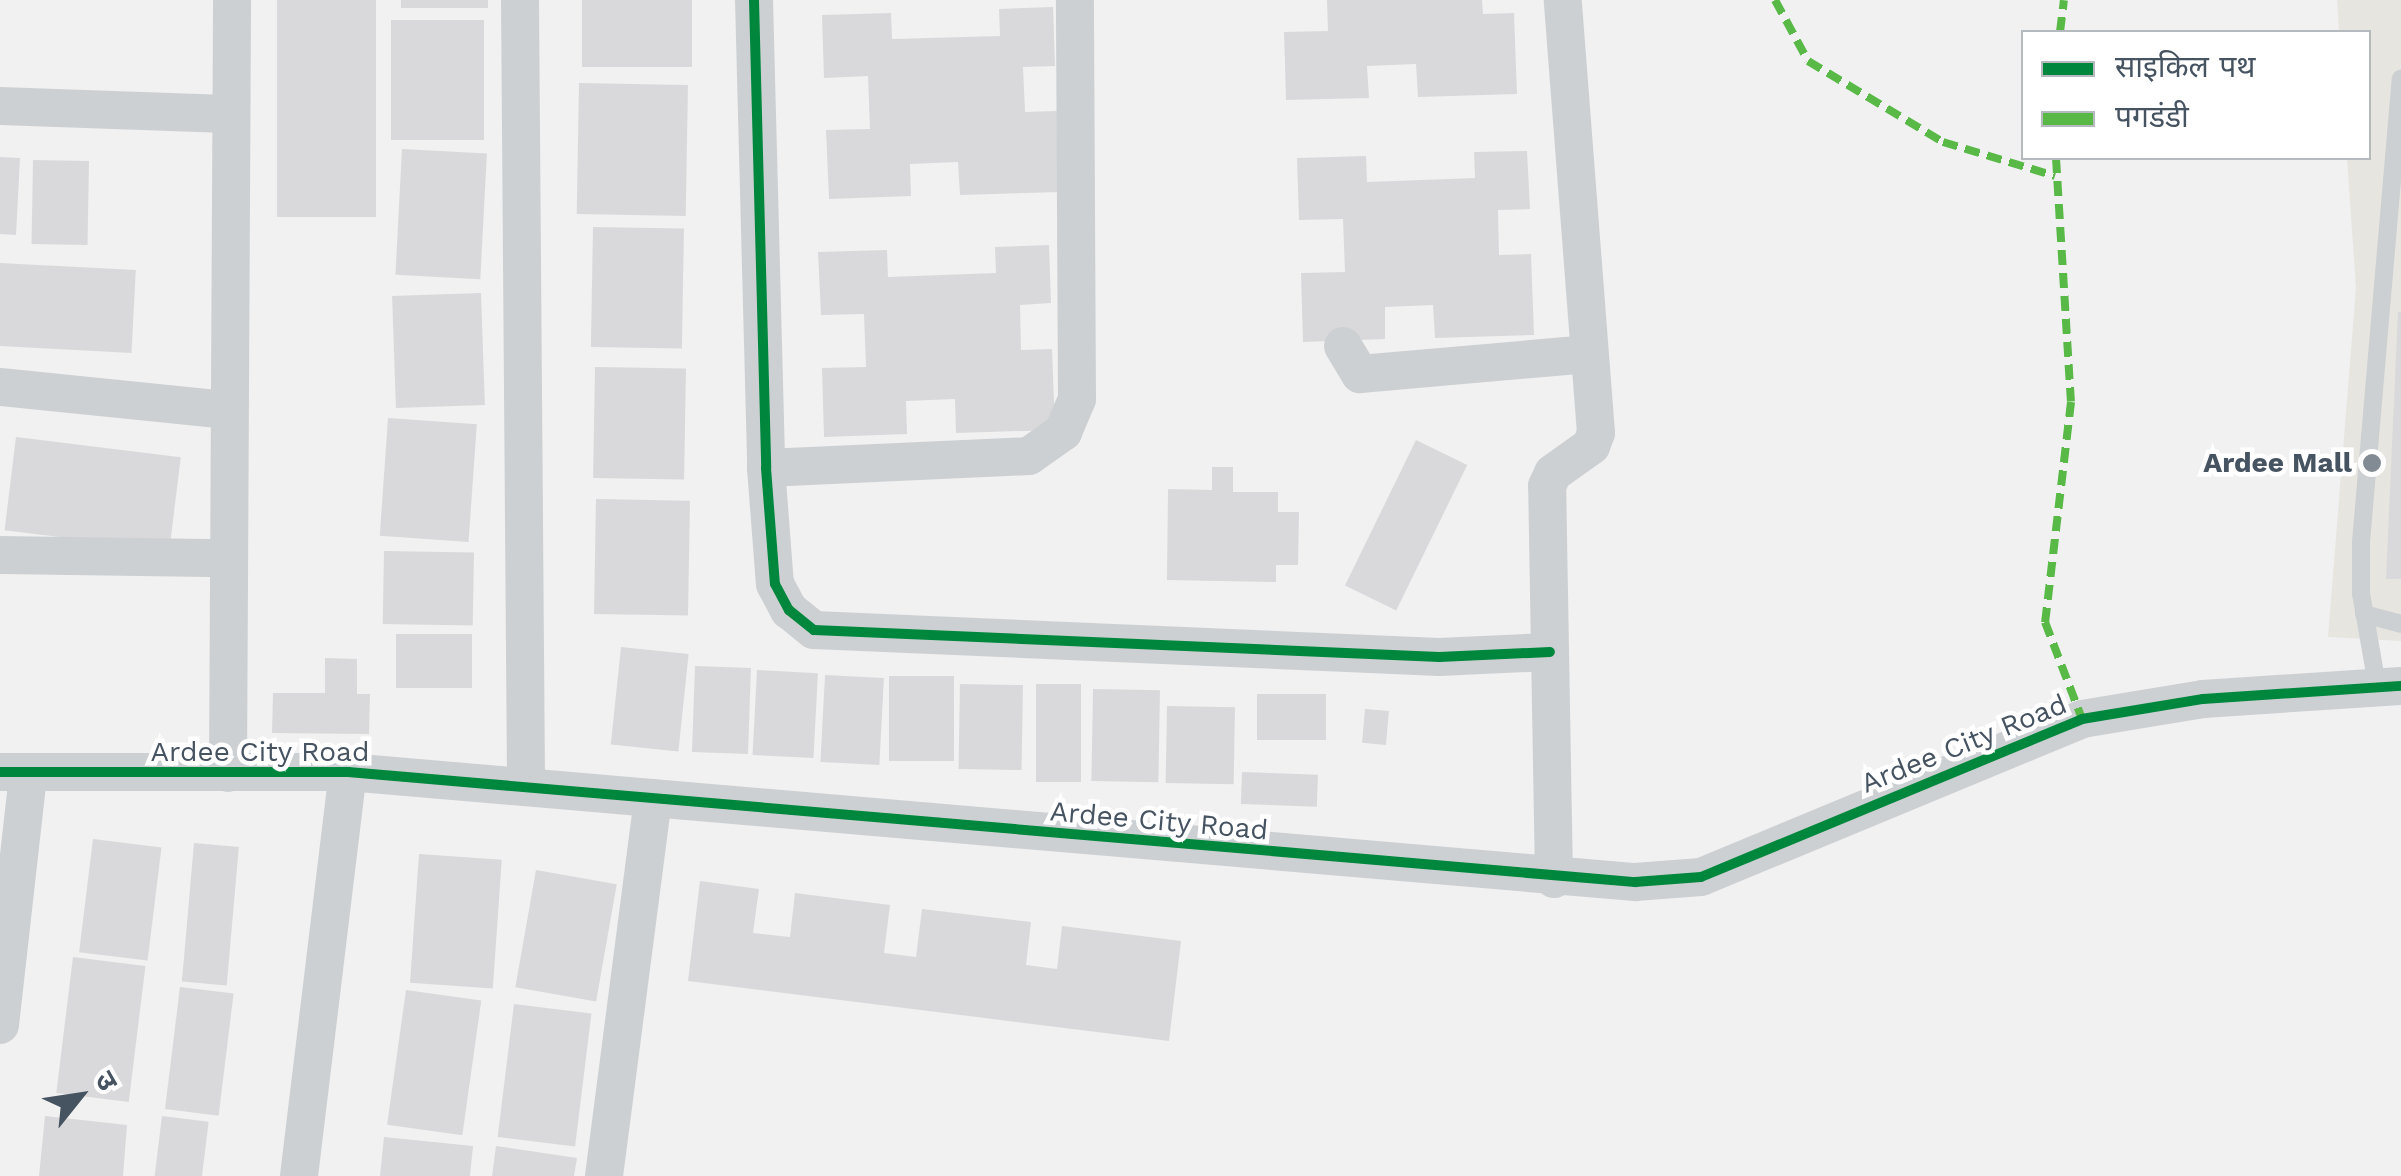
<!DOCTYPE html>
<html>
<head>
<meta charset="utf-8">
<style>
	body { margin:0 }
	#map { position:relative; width:2401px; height:1176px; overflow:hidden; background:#f2f1f1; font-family:"Work Sans","Noto Sans Devanagari",sans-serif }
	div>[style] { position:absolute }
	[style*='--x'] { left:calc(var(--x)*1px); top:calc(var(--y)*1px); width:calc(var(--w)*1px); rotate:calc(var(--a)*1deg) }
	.commercial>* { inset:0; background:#e7e5df }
	.building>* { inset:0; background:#d9d9db; transform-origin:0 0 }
	.lane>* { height:18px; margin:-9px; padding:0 9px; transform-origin:9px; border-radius:9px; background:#cdd0d2 }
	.street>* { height:38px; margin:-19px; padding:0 19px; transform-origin:19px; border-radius:19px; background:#cdd0d2 }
	.quiet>* { height:8px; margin-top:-4px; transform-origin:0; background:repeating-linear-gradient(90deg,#58b947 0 15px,transparent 0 23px) }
	.cycleway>* { height:10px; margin:-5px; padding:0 5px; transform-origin:5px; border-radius:5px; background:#00873e }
	.dots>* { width:28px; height:28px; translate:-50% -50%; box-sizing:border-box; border:5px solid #fff; border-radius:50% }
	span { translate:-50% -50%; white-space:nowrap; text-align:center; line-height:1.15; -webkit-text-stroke:9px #fff; paint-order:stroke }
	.poi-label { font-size:28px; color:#465360; font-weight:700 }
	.right { translate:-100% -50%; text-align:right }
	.street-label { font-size:28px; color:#465360 }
	.legend { position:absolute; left:2021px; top:30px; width:350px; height:130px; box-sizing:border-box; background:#fff; border:2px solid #b5babf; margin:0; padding:12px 18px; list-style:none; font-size:30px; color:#465360 }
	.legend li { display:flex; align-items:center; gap:20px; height:50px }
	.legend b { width:50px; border:2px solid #b5babf }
	.north { position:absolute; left:30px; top:1046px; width:100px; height:100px; -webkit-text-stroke:8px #fff; paint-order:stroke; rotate:60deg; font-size:28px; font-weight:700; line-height:40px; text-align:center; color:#465360 }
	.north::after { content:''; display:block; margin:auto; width:35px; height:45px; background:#465360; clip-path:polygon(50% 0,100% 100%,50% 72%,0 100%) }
</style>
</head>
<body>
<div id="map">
	<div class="commercial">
		<div style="clip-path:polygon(2337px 0,2401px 0,2401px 641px,2328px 637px,2356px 288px,2347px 158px,2368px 158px,2368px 32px,2339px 32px)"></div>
	</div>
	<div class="building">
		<div style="left:277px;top:0;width:99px;height:217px"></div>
		<div style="left:401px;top:0;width:87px;height:8px"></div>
		<div style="left:582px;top:0;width:110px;height:67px"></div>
		<div style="clip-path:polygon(1327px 0,1482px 0,1483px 14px,1514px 13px,1517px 94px,1418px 97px,1416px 64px,1367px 66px,1369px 98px,1286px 100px,1284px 32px,1328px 31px)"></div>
		<div style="clip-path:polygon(1053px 7px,1055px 66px,1023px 67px,1025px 112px,1057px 111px,1060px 192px,960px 195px,958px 162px,910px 164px,911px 196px,829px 199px,826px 130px,870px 129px,868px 76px,824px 78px,822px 15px,891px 13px,892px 39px,1000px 36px,999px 9px)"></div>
		<div style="left:391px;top:20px;width:93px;height:120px"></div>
		<div style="left:579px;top:83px;width:109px;height:131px;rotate:1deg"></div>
		<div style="left:402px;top:149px;width:85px;height:126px;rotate:3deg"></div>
		<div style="clip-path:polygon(1527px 151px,1530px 209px,1498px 210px,1499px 255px,1531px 254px,1534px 335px,1435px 338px,1433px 305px,1385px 307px,1385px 339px,1303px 342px,1301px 273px,1345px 272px,1343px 219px,1299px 220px,1297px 158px,1366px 156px,1367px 182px,1475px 178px,1474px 152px)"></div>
		<div style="clip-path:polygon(0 157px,20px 158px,16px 235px,0 234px)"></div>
		<div style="left:33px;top:160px;width:56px;height:84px;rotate:1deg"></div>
		<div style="left:593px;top:227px;width:91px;height:120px;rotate:1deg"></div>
		<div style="clip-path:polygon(1049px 245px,1051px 303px,1020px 305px,1021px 350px,1052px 349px,1055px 430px,956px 433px,955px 399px,906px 401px,907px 434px,824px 437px,822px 368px,866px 367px,864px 314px,821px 315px,818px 252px,887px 250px,888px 277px,996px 273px,995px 247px)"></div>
		<div style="left:0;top:263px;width:136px;height:83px;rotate:3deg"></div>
		<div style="left:481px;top:293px;width:112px;height:89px;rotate:88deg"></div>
		<div style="clip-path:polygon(2398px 312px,2401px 312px,2401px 579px,2386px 579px)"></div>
		<div style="left:595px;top:367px;width:91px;height:111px;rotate:1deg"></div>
		<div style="left:388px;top:418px;width:89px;height:118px;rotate:4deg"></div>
		<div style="left:16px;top:437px;width:166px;height:94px;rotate:7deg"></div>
		<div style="left:1416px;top:440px;width:57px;height:162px;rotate:26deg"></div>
		<div style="clip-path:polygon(1212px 467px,1233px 467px,1233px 492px,1278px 492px,1278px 512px,1299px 512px,1298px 565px,1276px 565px,1276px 582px,1167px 580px,1168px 489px,1212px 490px)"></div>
		<div style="left:596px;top:499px;width:94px;height:115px;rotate:1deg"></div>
		<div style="left:384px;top:551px;width:90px;height:73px;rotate:1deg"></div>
		<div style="left:396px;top:634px;width:76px;height:54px"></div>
		<div style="left:621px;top:647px;width:68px;height:98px;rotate:6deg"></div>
		<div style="clip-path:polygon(325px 658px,357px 659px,357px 694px,370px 694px,369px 734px,272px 733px,273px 693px,325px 693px)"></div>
		<div style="left:695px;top:666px;width:56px;height:86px;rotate:2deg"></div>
		<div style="left:757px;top:670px;width:61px;height:85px;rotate:3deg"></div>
		<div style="left:825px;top:675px;width:59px;height:87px;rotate:3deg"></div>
		<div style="left:889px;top:676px;width:65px;height:85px"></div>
		<div style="left:960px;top:684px;width:63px;height:85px;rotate:1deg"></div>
		<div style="left:1036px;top:684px;width:45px;height:98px"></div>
		<div style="left:1093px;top:689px;width:67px;height:92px;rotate:1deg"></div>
		<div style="left:1257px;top:694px;width:69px;height:46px"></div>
		<div style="left:1167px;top:706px;width:68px;height:77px;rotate:1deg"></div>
		<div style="left:1365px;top:709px;width:24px;height:34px;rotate:5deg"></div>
		<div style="left:1242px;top:772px;width:76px;height:32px;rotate:2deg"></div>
		<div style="left:93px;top:839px;width:69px;height:114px;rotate:7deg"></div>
		<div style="left:194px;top:843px;width:45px;height:139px;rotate:5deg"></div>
		<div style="left:419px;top:854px;width:83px;height:129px;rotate:4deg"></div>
		<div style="left:536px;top:870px;width:82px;height:119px;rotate:10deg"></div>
		<div style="clip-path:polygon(700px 881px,759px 889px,753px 933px,790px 937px,795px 893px,890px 905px,884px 953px,916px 957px,922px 909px,1031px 922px,1026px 965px,1057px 969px,1062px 926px,1181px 941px,1169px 1041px,688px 981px)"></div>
		<div style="left:73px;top:957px;width:73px;height:137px;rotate:7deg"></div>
		<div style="left:180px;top:987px;width:54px;height:123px;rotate:7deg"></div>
		<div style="left:406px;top:990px;width:76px;height:136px;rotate:8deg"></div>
		<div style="left:514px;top:1004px;width:78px;height:134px;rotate:7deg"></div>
		<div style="clip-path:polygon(45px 1116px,127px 1125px,123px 1176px,39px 1176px)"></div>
		<div style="left:162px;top:1116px;width:47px;height:61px;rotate:7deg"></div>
		<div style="clip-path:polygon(384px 1137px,473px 1146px,470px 1176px,380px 1176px)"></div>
		<div style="clip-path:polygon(496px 1146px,577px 1158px,574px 1176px,492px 1176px)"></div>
	</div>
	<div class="lane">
		<div style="--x:2364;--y:614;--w:38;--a:15"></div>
		<div style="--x:2377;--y:685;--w:93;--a:-99.9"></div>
		<div style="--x:2361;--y:593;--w:51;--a:-90"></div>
		<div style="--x:2361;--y:542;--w:465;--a:-85.1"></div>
	</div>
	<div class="street">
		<div style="--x:520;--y:0;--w:787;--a:89.56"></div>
		<div style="--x:754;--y:0;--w:468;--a:88.5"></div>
		<div style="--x:766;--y:468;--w:116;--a:85.6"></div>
		<div style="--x:775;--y:584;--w:30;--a:62"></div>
		<div style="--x:789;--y:610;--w:32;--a:39"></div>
		<div style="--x:814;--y:630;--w:626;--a:2.47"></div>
		<div style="--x:1439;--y:657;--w:111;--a:-2.6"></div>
		<div style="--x:0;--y:106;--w:227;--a:2"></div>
		<div style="--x:1343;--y:346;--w:33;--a:59"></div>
		<div style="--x:1360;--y:374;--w:230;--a:-5"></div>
		<div style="--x:0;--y:387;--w:227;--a:5.8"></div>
		<div style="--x:766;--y:468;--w:263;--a:-2.6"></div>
		<div style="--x:1029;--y:456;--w:42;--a:-35.2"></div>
		<div style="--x:1063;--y:432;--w:36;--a:-67"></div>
		<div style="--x:1077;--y:399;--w:399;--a:-90.3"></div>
		<div style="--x:0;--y:555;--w:226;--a:0.8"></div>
		<div style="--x:0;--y:772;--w:348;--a:0"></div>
		<div style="--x:348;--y:772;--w:1292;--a:4.89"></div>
		<div style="--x:1635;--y:882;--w:66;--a:-4.3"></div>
		<div style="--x:1701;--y:877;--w:412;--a:-22.5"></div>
		<div style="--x:2082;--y:719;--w:123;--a:-9.4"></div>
		<div style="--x:2203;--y:699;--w:198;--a:-3.8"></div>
		<div style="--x:228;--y:773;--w:773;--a:-89.7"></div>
		<div style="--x:1554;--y:879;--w:393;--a:-91"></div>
		<div style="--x:1547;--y:486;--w:14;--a:-65"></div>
		<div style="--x:1553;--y:473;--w:47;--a:-35.4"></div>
		<div style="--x:1591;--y:446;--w:14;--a:-69"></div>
		<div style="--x:1596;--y:433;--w:434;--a:-94.4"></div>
		<div style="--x:0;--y:1025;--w:253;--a:-83.6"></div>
		<div style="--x:299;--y:1176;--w:407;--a:-83.1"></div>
		<div style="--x:604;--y:1176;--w:381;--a:-82.6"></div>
	</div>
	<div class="quiet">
		<div style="--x:1775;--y:0;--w:69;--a:61.6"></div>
		<div style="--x:1808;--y:61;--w:157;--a:31"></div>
		<div style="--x:1943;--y:142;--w:117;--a:16.9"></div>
		<div style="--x:2060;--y:32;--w:32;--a:-83"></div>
		<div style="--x:2056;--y:158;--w:244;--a:86.5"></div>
		<div style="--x:2071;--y:402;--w:222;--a:96.7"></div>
		<div style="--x:2045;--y:622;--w:104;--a:69.1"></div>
	</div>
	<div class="cycleway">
		<div style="--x:754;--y:0;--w:468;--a:88.5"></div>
		<div style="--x:766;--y:468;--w:116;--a:85.6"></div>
		<div style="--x:775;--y:584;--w:30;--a:62"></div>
		<div style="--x:789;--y:610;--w:32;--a:39"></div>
		<div style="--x:814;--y:630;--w:626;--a:2.47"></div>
		<div style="--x:1439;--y:657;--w:111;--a:-2.6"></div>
		<div style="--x:0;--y:772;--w:348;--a:0"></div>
		<div style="--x:348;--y:772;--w:1292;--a:4.89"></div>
		<div style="--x:1635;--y:882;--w:66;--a:-4.3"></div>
		<div style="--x:1701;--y:877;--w:412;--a:-22.5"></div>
		<div style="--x:2082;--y:719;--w:123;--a:-9.4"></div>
		<div style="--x:2203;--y:699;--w:198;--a:-3.8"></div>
	</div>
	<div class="dots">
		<div style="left:2372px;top:463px;background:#828a93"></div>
	</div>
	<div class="poi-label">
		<span class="right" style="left:2352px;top:463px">Ardee Mall</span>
	</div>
	<div class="street-label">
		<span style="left:1964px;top:744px;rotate:-22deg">Ardee City Road</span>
		<span style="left:260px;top:752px">Ardee City Road</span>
		<span style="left:1159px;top:821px;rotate:5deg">Ardee City Road</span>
	</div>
	<ul class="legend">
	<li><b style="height:12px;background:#00873e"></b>साइकिल पथ</li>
	<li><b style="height:12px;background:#58b947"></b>पगडंडी</li>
	</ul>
	<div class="north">उ</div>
</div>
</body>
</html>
